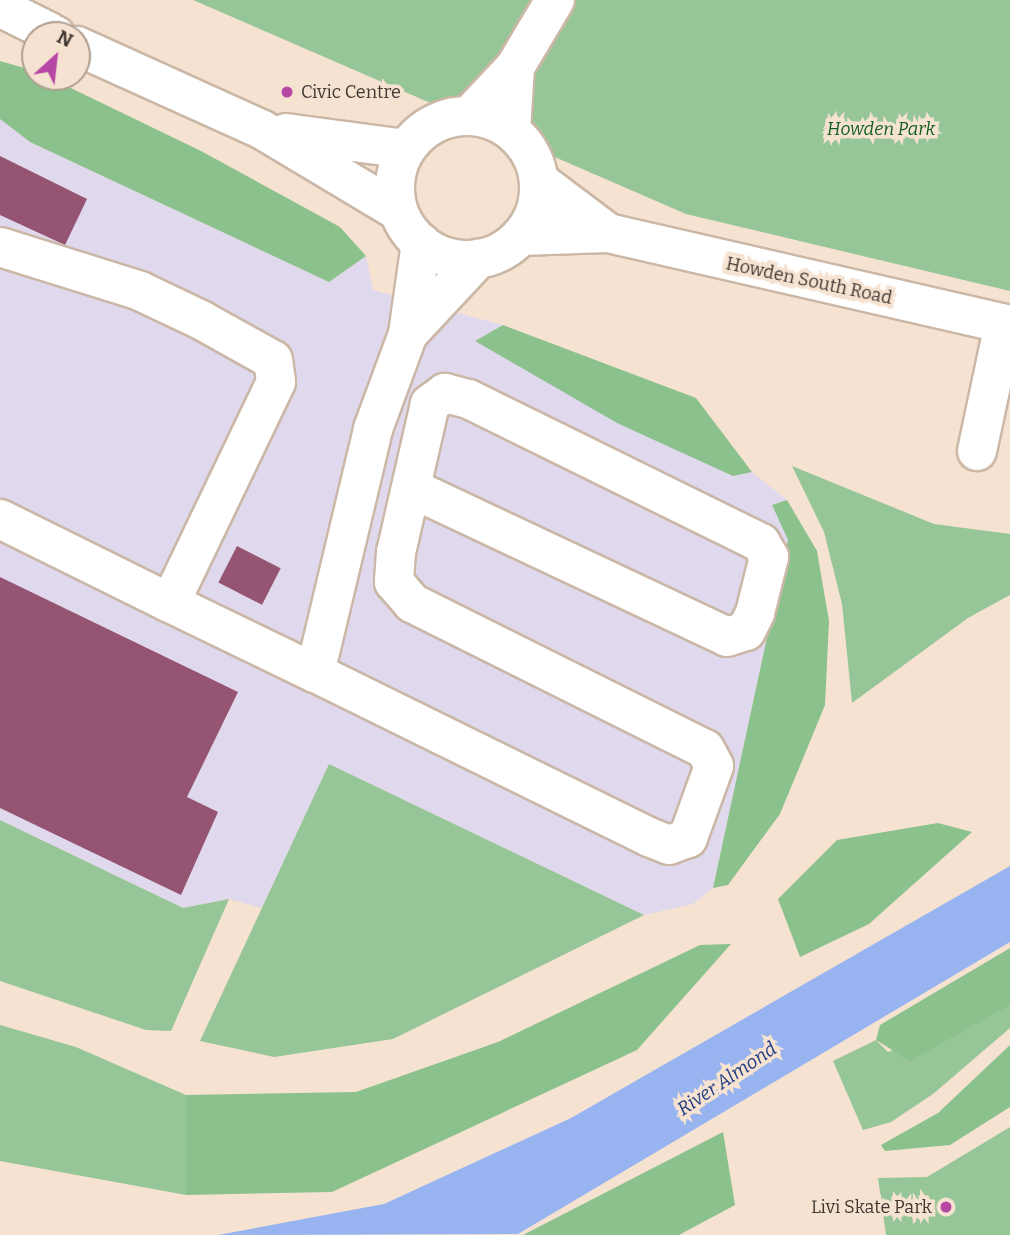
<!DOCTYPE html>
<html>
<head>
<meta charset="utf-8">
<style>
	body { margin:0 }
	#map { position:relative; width:1010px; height:1235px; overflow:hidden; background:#f6e2d1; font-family:Bitter,serif }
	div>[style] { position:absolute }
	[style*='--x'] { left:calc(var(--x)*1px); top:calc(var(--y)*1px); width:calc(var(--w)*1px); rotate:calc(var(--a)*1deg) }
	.commercial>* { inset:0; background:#e0d8ed }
	.green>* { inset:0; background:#96c697 }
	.forest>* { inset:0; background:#8ac18c }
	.water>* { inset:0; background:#97b4f1 }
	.building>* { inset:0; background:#945472; transform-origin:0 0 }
	.roads { filter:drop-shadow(2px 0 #cbb7a6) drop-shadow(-2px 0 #cbb7a6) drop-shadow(0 2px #cbb7a6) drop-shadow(0 -2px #cbb7a6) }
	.minor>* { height:38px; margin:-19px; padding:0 19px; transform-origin:19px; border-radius:19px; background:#fff }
	.major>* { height:38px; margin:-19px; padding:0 19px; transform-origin:19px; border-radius:19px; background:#fff }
	.major>.ring { margin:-19px; padding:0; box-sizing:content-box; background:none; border:38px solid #fff; border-radius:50% }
	.dots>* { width:19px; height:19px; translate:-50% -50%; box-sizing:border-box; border:4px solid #f6e2d1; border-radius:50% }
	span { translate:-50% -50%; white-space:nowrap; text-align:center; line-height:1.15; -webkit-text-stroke:7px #f6e2d1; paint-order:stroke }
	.poi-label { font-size:18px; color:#413932 }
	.left { translate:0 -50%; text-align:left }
	.right { translate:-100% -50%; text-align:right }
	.park-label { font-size:18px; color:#105f1e; font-style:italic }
	.street-label { font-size:18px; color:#413932 }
	.water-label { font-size:19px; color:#213e85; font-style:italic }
	.north { position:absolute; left:21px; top:21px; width:70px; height:70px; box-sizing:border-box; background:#f6e2d1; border:2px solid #ae9e91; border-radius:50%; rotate:27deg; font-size:19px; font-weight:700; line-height:28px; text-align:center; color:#413932 }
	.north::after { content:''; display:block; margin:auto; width:24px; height:32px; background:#b647a5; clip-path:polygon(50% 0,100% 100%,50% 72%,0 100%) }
</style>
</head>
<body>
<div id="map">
	<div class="commercial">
		<div style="clip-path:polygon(0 119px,30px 142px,329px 282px,366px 256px,373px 290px,503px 325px,475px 341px,733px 476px,752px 472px,787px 500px,772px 505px,788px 540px,713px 888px,693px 904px,644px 915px,329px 764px,262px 908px,229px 899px,183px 908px,0 820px)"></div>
	</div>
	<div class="green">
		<div style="clip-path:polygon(193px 0,1010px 0,1010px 291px,686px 214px)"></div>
		<div style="clip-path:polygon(792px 466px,934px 524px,1010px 534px,1010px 595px,968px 618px,852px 703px,842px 604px,824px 532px)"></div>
		<div style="clip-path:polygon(329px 764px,644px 915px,393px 1039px,274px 1057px,200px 1041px)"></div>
		<div style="clip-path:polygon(0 820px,183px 908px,229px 899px,171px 1031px,146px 1030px,0 981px)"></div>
		<div style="clip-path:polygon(1010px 1005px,1010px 1028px,933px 1094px,891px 1122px,863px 1130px,833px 1061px,876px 1040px,888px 1052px)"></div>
		<div style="clip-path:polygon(0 1025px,76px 1047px,186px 1095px,186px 1195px,0 1161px)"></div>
		<div style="clip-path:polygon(1010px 1127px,1010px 1235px,886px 1235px,878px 1178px,927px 1177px)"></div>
	</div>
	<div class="forest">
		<div style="clip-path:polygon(0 61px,35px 71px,35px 77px,48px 77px,201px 151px,340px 227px,366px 256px,329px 282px,30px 142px,0 119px)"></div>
		<div style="clip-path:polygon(503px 325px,696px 398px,752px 472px,733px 476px,617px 423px,475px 341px)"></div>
		<div style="clip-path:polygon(787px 500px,817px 551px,829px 621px,825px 705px,780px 814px,728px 885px,713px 888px,788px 540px,772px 505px)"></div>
		<div style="clip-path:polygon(938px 823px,972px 832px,869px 924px,800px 957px,778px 899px,837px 840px)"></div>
		<div style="clip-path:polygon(731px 944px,637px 1050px,332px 1192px,186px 1195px,186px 1095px,356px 1092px,498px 1042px,700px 945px)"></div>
		<div style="clip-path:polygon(1010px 948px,1010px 1005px,910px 1061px,876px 1040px,880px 1025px)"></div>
		<div style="clip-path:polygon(1010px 1045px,1010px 1107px,950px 1145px,885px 1151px,881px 1145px,938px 1113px)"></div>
		<div style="clip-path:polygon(723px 1132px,735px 1205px,679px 1235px,523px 1235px)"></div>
	</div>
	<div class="water">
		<div style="clip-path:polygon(1010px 866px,1010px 942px,518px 1234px,218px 1235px,384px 1204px,571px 1118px)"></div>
	</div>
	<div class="building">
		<div style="clip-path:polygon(0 156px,87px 199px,65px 245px,0 215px)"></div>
		<div style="left:237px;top:546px;width:49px;height:41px;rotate:27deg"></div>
		<div style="clip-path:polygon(0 577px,238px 692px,187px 797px,218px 812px,181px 895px,0 808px)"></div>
	</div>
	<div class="roads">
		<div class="minor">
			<div style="--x:469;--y:116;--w:67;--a:-46.8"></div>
			<div style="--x:515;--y:67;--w:78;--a:-59.2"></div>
			<div style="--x:511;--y:130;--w:63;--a:-86.4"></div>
			<div style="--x:0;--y:247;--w:147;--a:17.4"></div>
			<div style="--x:140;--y:291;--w:68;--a:25.4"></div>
			<div style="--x:201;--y:320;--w:82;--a:29.1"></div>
			<div style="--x:273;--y:360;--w:22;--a:82"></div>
			<div style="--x:276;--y:382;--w:245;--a:115.6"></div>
			<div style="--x:170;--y:603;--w:190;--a:-153.7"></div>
			<div style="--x:408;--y:334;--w:103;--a:-47"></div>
			<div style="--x:977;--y:451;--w:130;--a:-78"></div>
			<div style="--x:413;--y:489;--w:347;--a:25.2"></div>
			<div style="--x:727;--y:637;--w:20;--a:-18"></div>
			<div style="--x:746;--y:631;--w:20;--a:-63"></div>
			<div style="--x:755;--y:613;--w:58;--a:-76"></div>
			<div style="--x:769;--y:557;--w:16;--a:-120"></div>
			<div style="--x:761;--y:543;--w:326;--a:-153.8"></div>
			<div style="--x:468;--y:399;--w:24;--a:-165"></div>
			<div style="--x:445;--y:393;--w:19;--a:144"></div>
			<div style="--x:430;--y:404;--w:152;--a:102.9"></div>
			<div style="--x:396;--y:552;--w:30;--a:94"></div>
			<div style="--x:394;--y:582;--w:28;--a:49"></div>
			<div style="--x:412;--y:603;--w:327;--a:26.5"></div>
			<div style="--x:705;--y:749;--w:19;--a:62"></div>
			<div style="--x:714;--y:766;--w:77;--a:109.9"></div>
			<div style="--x:688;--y:838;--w:20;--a:160"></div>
			<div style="--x:669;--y:845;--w:22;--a:-158"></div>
			<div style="--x:649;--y:837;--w:372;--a:-153.8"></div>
			<div style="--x:315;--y:673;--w:251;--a:-76.6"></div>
			<div style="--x:373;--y:429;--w:101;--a:-69.8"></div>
			<div style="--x:408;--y:334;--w:92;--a:-81.9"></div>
			<div style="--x:170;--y:603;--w:161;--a:25.8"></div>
		</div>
		<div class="major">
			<div style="--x:0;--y:7;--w:62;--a:27"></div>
			<div style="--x:77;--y:46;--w:202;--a:24.3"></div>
			<div style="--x:261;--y:129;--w:160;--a:30.9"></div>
			<div class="ring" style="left:395px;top:116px;width:106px;height:106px"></div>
			<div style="--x:286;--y:133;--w:121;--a:7.6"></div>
			<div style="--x:539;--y:181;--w:86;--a:37"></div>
			<div style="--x:521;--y:236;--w:87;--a:-2"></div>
			<div style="--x:608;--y:233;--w:412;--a:12.9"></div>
		</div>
	</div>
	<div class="dots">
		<div style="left:287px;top:92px;background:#b647a5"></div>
		<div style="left:946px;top:1207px;background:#b647a5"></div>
	</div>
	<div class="poi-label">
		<span class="left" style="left:301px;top:92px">Civic Centre</span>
		<span class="right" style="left:932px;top:1207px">Livi Skate Park</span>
	</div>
	<div class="park-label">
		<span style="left:881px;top:129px">Howden Park</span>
	</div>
	<div class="street-label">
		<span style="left:809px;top:281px;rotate:12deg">Howden South Road</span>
	</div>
	<div class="water-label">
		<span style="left:727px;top:1079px;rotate:-34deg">River Almond</span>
	</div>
	<div class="north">N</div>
</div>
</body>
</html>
